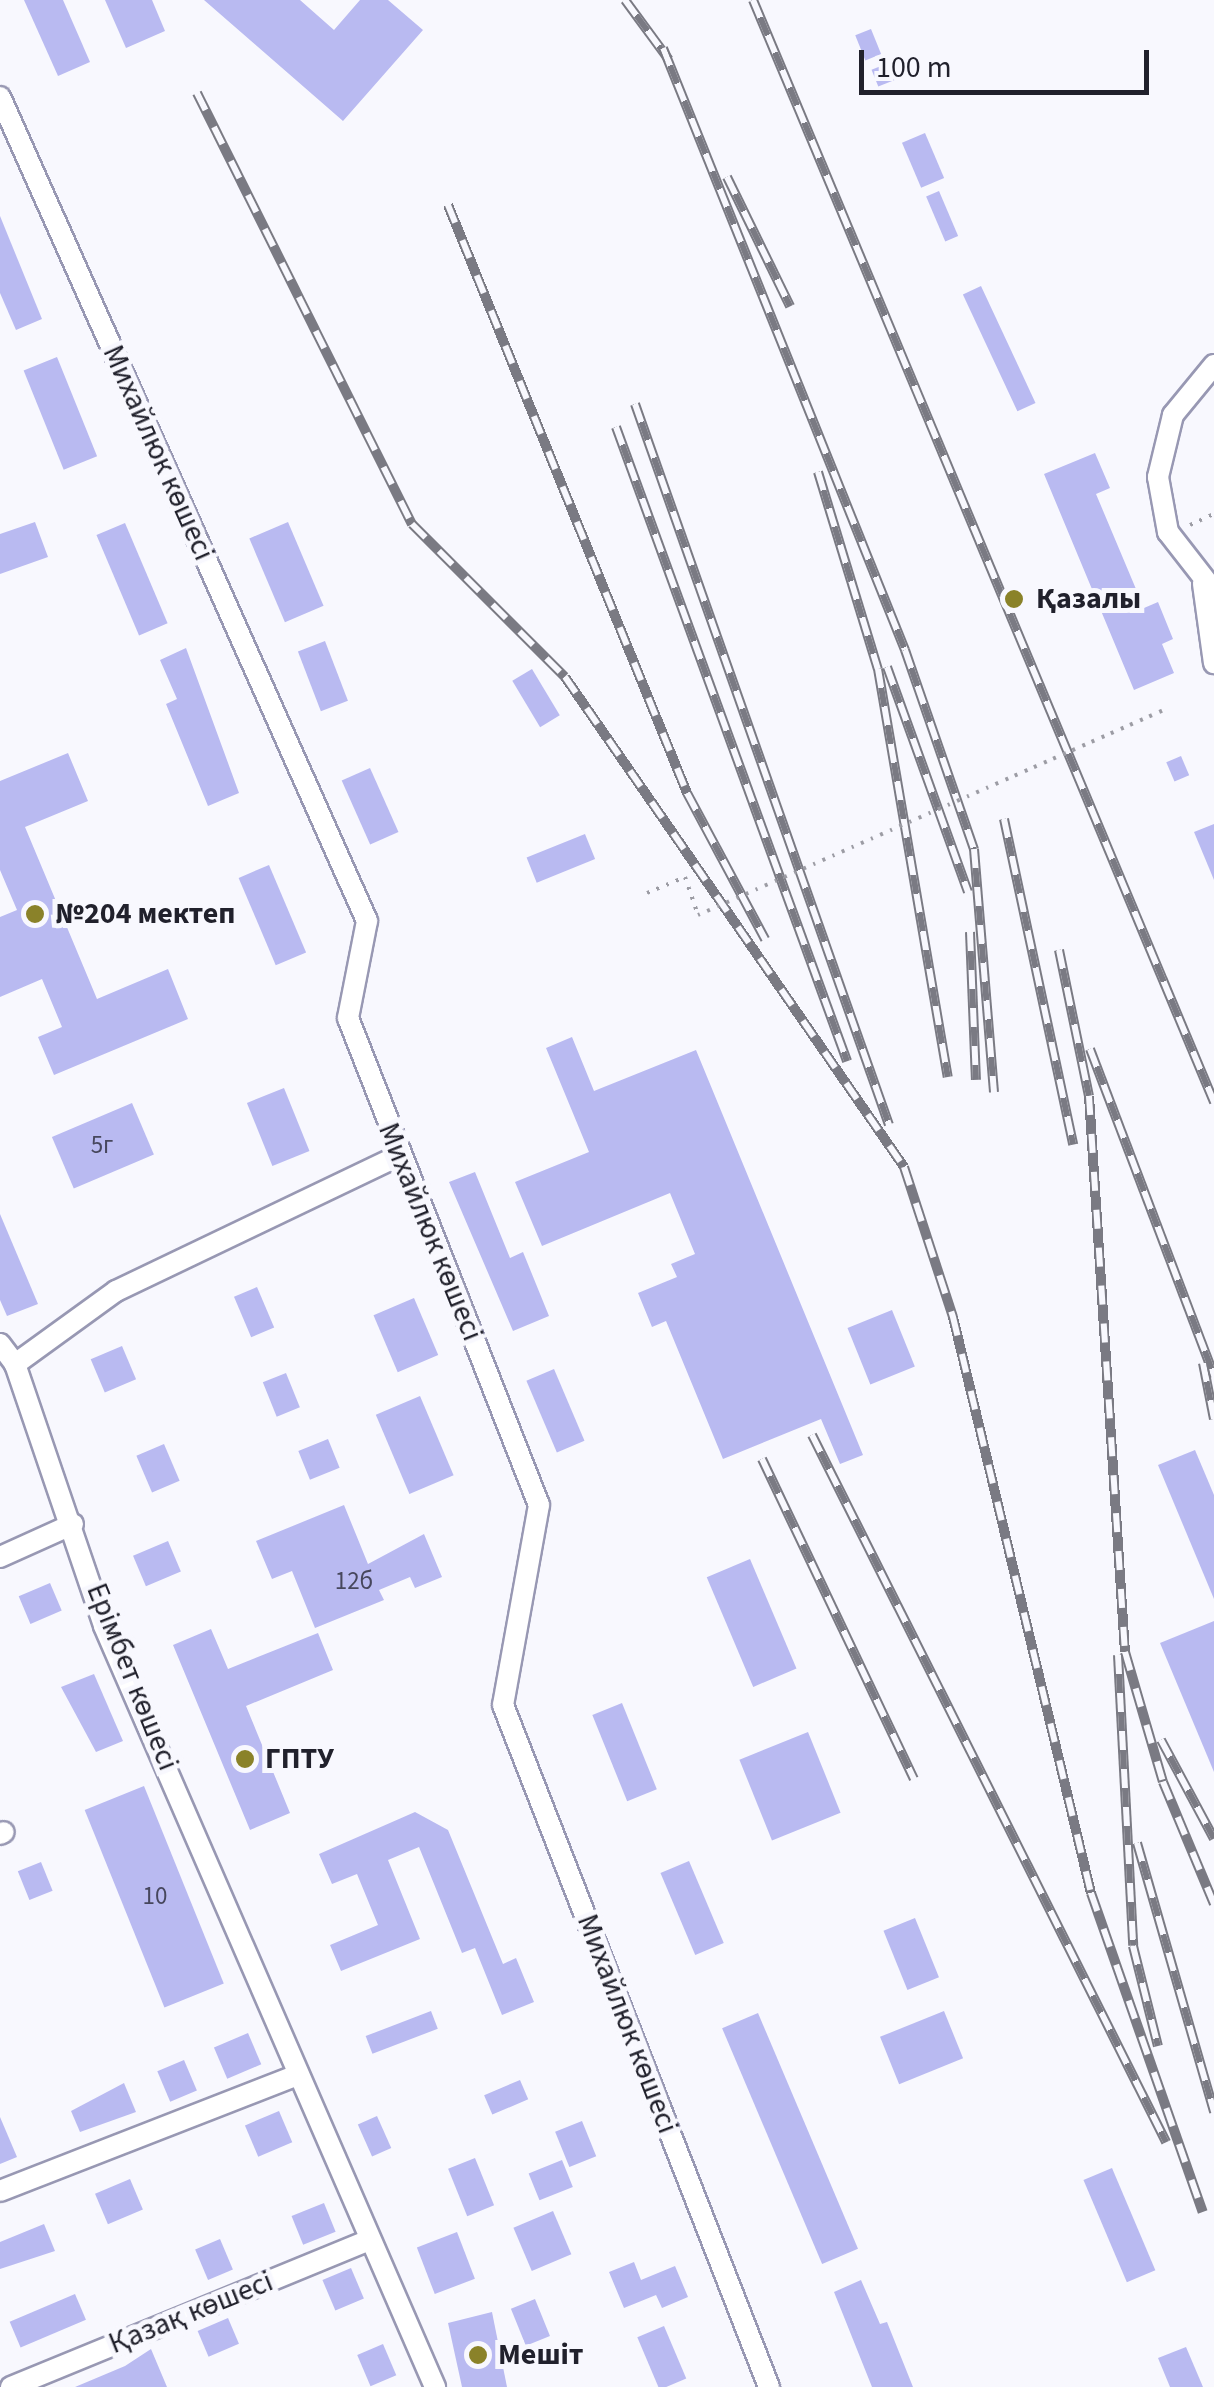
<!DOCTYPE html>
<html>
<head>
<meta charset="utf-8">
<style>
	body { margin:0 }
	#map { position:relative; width:1214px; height:2387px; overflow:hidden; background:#f8f8fe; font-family:"Source Sans 3",sans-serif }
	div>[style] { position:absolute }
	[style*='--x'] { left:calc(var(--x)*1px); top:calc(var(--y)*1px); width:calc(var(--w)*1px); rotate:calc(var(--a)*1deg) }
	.building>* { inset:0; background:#b9baf1; transform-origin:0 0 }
	.path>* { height:4px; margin-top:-2px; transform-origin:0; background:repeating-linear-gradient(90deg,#9c9ca4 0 2.5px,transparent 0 10.5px) }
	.roads { filter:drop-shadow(2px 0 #9898b3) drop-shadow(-2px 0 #9898b3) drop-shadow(0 2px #9898b3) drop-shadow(0 -2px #9898b3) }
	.minor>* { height:20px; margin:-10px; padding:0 10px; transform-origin:10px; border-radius:10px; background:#fff }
	.rail>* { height:10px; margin-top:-5px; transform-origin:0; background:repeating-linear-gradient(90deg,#f8f8fe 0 19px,#7a7a83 0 38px); box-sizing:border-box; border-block:2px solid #7a7a83 }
	.path-bridge>* { height:4px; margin-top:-2px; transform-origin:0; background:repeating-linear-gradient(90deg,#9c9ca4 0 2.5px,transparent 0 10.5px) }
	.dots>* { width:28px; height:28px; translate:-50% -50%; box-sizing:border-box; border:5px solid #f8f8fe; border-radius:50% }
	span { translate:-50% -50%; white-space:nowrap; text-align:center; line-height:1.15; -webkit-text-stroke:10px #f8f8fe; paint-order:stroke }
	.number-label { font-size:25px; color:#47475d }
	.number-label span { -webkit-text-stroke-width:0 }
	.street-label { font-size:30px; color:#21212c }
	.poi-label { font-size:30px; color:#21212c; font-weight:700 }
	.left { translate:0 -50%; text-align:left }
	.scale { position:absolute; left:859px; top:50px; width:290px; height:45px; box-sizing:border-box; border:5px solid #21212c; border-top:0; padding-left:12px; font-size:30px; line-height:35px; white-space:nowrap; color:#21212c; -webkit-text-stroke:8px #f8f8fe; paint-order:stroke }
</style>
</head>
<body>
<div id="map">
	<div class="building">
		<div style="clip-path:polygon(24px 0,63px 0,90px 62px,58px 76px)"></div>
		<div style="clip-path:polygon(105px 0,152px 0,165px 31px,126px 48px)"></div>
		<div style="clip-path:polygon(204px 0,300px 0,334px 30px,360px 0,388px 0,423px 30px,343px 121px)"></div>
		<div style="left:871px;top:29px;width:27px;height:17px;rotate:68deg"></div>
		<div style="left:891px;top:62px;width:18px;height:21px;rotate:68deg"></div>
		<div style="left:925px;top:133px;width:49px;height:25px;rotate:67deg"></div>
		<div style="left:939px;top:191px;width:49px;height:14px;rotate:67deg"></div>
		<div style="clip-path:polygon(0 216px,42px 319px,16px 330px,0 293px)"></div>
		<div style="left:981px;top:286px;width:129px;height:20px;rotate:65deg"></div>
		<div style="left:57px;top:357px;width:107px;height:36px;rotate:68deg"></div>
		<div style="clip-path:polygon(1095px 453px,1110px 488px,1096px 494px,1144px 608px,1158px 602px,1173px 639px,1162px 644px,1174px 673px,1134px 690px,1044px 474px)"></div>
		<div style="clip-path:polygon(35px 522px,48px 557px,0 574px,0 534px)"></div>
		<div style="left:288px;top:522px;width:91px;height:42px;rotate:67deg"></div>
		<div style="left:125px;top:523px;width:109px;height:31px;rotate:67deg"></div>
		<div style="left:325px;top:641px;width:64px;height:29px;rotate:69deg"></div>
		<div style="clip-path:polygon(186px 648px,239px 793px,208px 806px,166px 704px,177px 699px,160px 660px)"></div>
		<div style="left:532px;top:669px;width:54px;height:23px;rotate:59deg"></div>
		<div style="clip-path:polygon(68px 753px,88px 801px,25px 827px,97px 999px,168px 969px,188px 1019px,54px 1075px,38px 1037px,62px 1027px,42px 979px,0 997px,0 917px,17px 910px,0 870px,0 781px)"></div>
		<div style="left:1181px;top:756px;width:21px;height:16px;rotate:67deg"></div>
		<div style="left:370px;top:768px;width:70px;height:31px;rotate:66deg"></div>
		<div style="clip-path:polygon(1214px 824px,1214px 880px,1194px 832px)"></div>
		<div style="left:585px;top:834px;width:27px;height:63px;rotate:68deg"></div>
		<div style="left:269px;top:865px;width:95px;height:33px;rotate:67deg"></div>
		<div style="clip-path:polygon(572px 1037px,594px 1091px,696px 1050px,863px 1455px,840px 1464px,821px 1419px,723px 1459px,666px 1321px,652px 1327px,638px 1293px,677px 1277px,671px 1264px,695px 1254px,670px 1193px,542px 1246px,515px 1182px,589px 1152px,546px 1048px)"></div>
		<div style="left:284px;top:1088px;width:68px;height:40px;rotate:68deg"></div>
		<div style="left:132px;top:1103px;width:56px;height:87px;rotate:67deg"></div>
		<div style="clip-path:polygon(475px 1172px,510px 1258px,523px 1252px,549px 1316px,513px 1331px,449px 1182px)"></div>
		<div style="clip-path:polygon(0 1214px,38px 1304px,7px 1316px,0 1300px)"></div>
		<div style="left:257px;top:1287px;width:44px;height:25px;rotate:67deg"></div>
		<div style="left:414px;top:1298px;width:62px;height:44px;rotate:67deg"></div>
		<div style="left:892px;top:1310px;width:61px;height:48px;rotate:68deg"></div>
		<div style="left:122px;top:1346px;width:36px;height:34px;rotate:67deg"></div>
		<div style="left:554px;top:1369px;width:78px;height:30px;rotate:67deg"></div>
		<div style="left:286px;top:1373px;width:37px;height:25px;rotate:68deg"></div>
		<div style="left:420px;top:1396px;width:86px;height:48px;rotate:67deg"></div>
		<div style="left:328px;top:1439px;width:31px;height:32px;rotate:68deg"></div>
		<div style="left:164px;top:1444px;width:40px;height:30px;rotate:67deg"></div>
		<div style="clip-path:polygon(1195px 1450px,1214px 1495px,1214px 1599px,1158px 1465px)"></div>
		<div style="clip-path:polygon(344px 1505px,368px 1564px,424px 1534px,442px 1577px,415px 1588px,410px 1577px,379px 1590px,384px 1600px,315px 1628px,292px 1571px,272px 1579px,256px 1541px)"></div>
		<div style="left:168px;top:1541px;width:33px;height:38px;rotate:67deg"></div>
		<div style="left:750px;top:1559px;width:119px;height:47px;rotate:67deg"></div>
		<div style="left:50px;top:1583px;width:30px;height:34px;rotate:67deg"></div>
		<div style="clip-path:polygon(1214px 1621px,1214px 1772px,1160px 1643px)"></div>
		<div style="clip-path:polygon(211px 1629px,228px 1669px,318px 1633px,333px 1670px,246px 1706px,290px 1813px,250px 1830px,173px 1645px)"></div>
		<div style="clip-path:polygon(94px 1674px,123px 1741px,96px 1752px,61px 1687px)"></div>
		<div style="left:622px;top:1703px;width:93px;height:32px;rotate:68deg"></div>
		<div style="left:808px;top:1732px;width:87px;height:74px;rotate:68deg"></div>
		<div style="left:144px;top:1786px;width:213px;height:64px;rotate:68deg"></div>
		<div style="clip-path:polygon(415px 1812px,448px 1830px,503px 1964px,516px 1958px,534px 2002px,502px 2015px,475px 1948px,462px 1953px,419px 1847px,388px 1860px,420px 1939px,341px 1971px,330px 1945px,378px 1925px,357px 1874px,332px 1884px,319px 1854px)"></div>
		<div style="left:689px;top:1861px;width:89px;height:31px;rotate:67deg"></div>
		<div style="left:41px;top:1862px;width:31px;height:25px;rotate:68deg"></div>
		<div style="left:915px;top:1918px;width:64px;height:34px;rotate:68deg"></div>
		<div style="left:431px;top:2011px;width:19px;height:70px;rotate:69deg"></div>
		<div style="left:944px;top:2011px;width:51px;height:69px;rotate:68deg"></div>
		<div style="left:758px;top:2013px;width:256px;height:39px;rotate:67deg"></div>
		<div style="left:248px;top:2033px;width:34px;height:37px;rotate:67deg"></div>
		<div style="left:184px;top:2060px;width:33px;height:29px;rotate:67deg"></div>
		<div style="left:520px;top:2080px;width:21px;height:39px;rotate:67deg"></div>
		<div style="clip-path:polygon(124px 2083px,136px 2112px,80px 2132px,71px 2111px)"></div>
		<div style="left:279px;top:2111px;width:34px;height:37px;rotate:67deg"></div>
		<div style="left:377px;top:2116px;width:35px;height:21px;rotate:66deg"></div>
		<div style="clip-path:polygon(0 2117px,17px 2157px,0 2164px)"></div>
		<div style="left:582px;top:2121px;width:38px;height:29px;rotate:68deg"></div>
		<div style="left:475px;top:2158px;width:51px;height:29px;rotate:68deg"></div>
		<div style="left:562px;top:2160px;width:29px;height:36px;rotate:68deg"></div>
		<div style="left:1112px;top:2168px;width:111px;height:31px;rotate:67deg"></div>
		<div style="left:130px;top:2179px;width:33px;height:38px;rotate:67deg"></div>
		<div style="left:324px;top:2203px;width:31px;height:35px;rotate:68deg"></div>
		<div style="left:553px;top:2211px;width:47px;height:43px;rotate:67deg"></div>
		<div style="clip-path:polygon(44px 2224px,55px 2251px,0 2269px,0 2242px)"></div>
		<div style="left:457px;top:2232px;width:50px;height:43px;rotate:69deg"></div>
		<div style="left:220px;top:2239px;width:33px;height:27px;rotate:67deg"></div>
		<div style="clip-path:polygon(634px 2262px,641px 2280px,675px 2266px,688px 2297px,662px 2308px,656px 2295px,624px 2308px,609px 2272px)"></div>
		<div style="left:351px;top:2268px;width:33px;height:31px;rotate:67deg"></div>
		<div style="clip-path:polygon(861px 2280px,880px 2324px,887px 2322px,913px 2387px,872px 2387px,834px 2292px)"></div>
		<div style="left:75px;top:2294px;width:28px;height:71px;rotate:67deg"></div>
		<div style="left:535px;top:2299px;width:40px;height:26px;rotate:68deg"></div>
		<div style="clip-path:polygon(492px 2312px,507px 2387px,462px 2387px,448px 2323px)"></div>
		<div style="left:228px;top:2318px;width:28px;height:33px;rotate:67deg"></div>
		<div style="left:664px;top:2326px;width:57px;height:29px;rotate:67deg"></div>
		<div style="left:383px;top:2344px;width:34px;height:28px;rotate:67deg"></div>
		<div style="clip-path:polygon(1186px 2347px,1203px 2387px,1170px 2387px,1158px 2358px)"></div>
		<div style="clip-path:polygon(151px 2349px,167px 2387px,75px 2387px,125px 2366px)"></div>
	</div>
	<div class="path">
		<div style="--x:1190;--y:525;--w:26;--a:-25"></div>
		<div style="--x:647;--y:893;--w:41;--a:-22.8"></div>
	</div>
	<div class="roads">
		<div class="minor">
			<div style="--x:0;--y:97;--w:902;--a:65.99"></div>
			<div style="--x:367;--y:921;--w:99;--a:101.1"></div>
			<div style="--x:348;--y:1018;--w:523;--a:68.59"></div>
			<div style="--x:539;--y:1505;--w:203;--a:100.2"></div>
			<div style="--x:503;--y:1705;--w:732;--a:68.69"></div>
			<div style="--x:1214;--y:365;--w:65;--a:129.4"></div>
			<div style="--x:1173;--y:415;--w:64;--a:103.6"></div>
			<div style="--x:1158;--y:477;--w:56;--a:79.7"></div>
			<div style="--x:1168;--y:532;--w:75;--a:52.1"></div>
			<div style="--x:1203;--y:584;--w:80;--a:82.1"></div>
			<div style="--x:398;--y:1156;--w:313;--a:154.4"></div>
			<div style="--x:116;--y:1291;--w:125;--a:144.1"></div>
			<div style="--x:15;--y:1364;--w:277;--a:71.2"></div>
			<div style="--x:104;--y:1626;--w:830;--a:66.49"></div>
			<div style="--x:0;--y:1344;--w:25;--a:53"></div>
			<div style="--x:0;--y:1557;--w:80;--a:-24.3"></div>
			<div style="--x:0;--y:1834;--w:4;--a:-27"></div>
			<div style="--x:0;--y:2191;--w:320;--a:-21.3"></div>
			<div style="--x:11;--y:2387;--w:388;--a:-22.3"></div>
		</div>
	</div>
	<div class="rail">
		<div style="--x:625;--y:0;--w:74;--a:53.7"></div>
		<div style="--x:753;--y:0;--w:1195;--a:67.3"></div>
		<div style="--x:663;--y:48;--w:649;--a:68.1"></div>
		<div style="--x:905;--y:650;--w:211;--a:70.9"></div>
		<div style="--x:974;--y:849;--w:244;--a:85.3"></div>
		<div style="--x:197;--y:93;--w:482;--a:63.5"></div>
		<div style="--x:412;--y:524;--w:216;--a:45"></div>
		<div style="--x:565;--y:677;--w:596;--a:55.32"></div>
		<div style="--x:904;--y:1167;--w:158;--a:71.9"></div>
		<div style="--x:953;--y:1317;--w:592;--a:76.53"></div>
		<div style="--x:1091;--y:1893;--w:338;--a:70.7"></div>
		<div style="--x:727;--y:177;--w:144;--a:64"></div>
		<div style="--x:448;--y:205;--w:635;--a:67.88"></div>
		<div style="--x:687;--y:793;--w:166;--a:61.9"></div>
		<div style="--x:635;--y:404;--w:764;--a:70.59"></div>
		<div style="--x:616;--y:427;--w:675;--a:69.98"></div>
		<div style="--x:818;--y:472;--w:206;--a:73.1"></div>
		<div style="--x:878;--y:669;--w:414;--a:80.3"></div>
		<div style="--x:887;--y:667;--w:239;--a:70.2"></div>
		<div style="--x:1004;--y:819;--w:333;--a:78"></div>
		<div style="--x:970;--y:932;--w:148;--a:87.7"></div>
		<div style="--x:1059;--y:950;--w:149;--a:78.4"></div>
		<div style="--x:1089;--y:1096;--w:557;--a:86.3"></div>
		<div style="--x:1125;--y:1652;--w:135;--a:73.7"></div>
		<div style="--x:1163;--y:1782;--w:132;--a:67.3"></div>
		<div style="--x:1090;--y:1049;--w:350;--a:69.2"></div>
		<div style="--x:1203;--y:1363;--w:57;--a:78.9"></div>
		<div style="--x:812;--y:1435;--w:791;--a:63.4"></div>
		<div style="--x:762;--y:1459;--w:354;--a:64.6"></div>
		<div style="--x:1118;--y:1655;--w:291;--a:87"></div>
		<div style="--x:1133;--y:1946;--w:103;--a:76"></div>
		<div style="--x:1161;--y:1740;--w:112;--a:61.8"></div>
		<div style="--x:1137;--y:1843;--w:280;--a:74"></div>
	</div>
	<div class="path-bridge">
		<div style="--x:685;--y:877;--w:40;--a:71.1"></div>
		<div style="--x:698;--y:915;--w:511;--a:-23.76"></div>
	</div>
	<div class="dots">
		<div style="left:1014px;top:599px;background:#8a8229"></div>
		<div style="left:35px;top:914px;background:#8a8229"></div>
		<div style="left:245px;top:1759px;background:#8a8229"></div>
		<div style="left:478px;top:2355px;background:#8a8229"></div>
	</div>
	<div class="number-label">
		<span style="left:102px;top:1145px">5г</span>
		<span style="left:354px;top:1581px">12б</span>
		<span style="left:155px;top:1896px">10</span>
	</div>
	<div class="street-label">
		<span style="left:158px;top:453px;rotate:66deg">Михайлюк көшесі</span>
		<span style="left:430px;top:1232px;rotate:68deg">Михайлюк көшесі</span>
		<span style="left:132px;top:1677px;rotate:68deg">Ерімбет көшесі</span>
		<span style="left:627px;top:2024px;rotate:69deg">Михайлюк көшесі</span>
		<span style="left:191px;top:2313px;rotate:-22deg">Қазақ көшесі</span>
	</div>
	<div class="poi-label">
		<span class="left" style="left:1036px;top:599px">Қазалы</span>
		<span class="left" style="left:55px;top:914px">№204 мектеп</span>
		<span class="left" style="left:265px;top:1759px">ГПТУ</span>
		<span class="left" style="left:498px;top:2355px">Мешіт</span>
	</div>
	<div class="scale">100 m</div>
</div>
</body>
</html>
